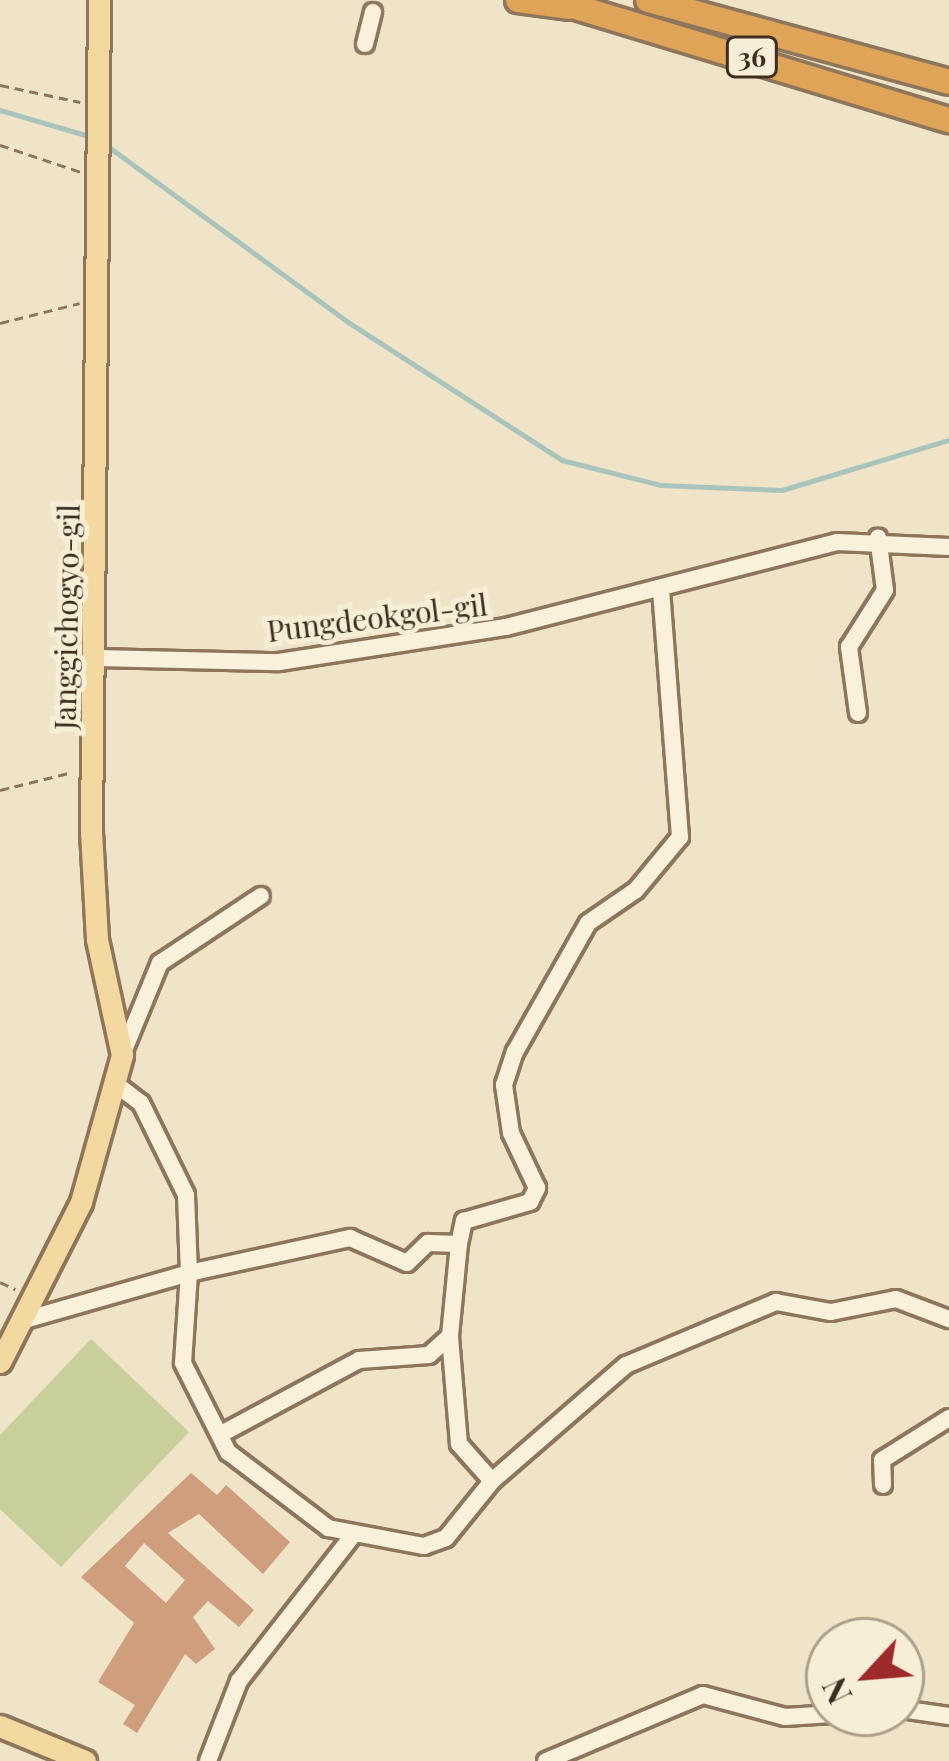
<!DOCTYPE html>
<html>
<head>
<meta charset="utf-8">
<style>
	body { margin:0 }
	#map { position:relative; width:949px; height:1761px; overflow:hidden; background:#f0e4c8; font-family:"Playfair Display",serif }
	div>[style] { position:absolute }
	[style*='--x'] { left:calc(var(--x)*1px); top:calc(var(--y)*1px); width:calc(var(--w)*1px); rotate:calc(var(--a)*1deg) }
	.green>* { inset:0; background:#c9cf9b }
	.stream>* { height:4.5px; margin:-2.25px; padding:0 2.25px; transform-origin:2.25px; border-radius:2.25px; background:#a9c4bc }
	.building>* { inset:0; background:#cf9f7d }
	.path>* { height:3px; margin-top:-1.5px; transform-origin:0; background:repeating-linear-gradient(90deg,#8d765c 0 9px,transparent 0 15px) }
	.roads { filter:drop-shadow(3px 0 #8d765c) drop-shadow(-3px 0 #8d765c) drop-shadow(0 3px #8d765c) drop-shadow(0 -3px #8d765c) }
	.minor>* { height:16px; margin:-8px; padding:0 8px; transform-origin:8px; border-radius:8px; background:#faf1dc }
	.major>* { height:21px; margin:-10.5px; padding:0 10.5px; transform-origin:10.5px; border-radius:10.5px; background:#f3d9a0 }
	.highway>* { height:24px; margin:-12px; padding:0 12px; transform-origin:12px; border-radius:12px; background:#e0a458 }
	span { translate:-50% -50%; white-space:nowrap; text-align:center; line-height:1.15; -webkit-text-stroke:10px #f7eed8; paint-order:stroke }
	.shield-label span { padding:3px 9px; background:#f7eed8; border:3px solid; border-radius:9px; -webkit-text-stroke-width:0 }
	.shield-label { font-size:27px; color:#3d2e20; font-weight:700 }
	.street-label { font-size:30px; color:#3d2e20 }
	.north { position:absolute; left:805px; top:1617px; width:120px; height:120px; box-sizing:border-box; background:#f7eed8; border:3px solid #ada18e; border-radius:50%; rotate:244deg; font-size:33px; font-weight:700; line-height:48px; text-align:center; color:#3d2e20 }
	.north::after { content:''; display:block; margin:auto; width:42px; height:54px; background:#9e2a2b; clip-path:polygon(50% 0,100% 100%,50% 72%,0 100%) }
</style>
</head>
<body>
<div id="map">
	<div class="green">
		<div style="clip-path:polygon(91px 1339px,189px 1432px,61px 1567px,0 1509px,0 1435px)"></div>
	</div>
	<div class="stream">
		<div style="--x:0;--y:110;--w:93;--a:16.3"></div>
		<div style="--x:105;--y:144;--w:301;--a:36.2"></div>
		<div style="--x:348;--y:322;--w:255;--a:32.8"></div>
		<div style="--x:562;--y:460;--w:102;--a:14.2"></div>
		<div style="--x:661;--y:485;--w:121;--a:2.4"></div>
		<div style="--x:782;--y:490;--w:174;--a:-16.7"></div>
	</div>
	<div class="building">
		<div style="clip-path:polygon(evenodd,191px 1473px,217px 1495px,226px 1485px,290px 1542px,263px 1574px,199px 1514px,168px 1533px,254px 1610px,239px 1627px,208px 1601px,193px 1617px,215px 1649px,196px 1664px,185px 1654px,137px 1733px,123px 1724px,135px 1705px,98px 1682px,134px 1623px,81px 1577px,191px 1473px,144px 1543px,185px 1580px,166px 1603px,125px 1566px,144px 1543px)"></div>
	</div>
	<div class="path">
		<div style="--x:0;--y:85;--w:82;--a:12"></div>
		<div style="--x:0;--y:145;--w:85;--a:18.4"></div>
		<div style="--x:0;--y:323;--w:82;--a:-14"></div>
		<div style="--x:0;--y:790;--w:75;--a:-13.9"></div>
		<div style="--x:0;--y:1282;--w:17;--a:25"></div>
	</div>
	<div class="roads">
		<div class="minor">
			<div style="--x:365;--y:44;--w:33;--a:-76"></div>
			<div style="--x:96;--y:658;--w:183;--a:1.3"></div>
			<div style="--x:279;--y:662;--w:230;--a:-8.8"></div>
			<div style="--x:506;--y:627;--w:342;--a:-14.4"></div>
			<div style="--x:837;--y:542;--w:112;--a:2.6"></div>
			<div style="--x:858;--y:713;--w:67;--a:-97.8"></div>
			<div style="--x:849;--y:647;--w:67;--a:-57.7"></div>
			<div style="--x:885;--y:590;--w:53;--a:-97.5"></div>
			<div style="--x:122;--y:1055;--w:100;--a:-67.6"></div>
			<div style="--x:160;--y:963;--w:121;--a:-33.6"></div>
			<div style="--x:117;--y:1085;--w:30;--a:37"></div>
			<div style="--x:141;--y:1103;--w:102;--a:63.9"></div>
			<div style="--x:186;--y:1195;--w:78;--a:87.8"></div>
			<div style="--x:189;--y:1273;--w:165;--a:-12.3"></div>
			<div style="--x:350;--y:1238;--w:62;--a:23.7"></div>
			<div style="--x:407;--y:1263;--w:29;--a:-44"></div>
			<div style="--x:428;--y:1243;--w:31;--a:2"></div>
			<div style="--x:459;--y:1244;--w:92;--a:95.6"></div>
			<div style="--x:459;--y:1244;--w:24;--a:-78"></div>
			<div style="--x:464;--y:1221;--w:69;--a:-16.1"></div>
			<div style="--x:530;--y:1202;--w:16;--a:-63"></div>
			<div style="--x:537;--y:1188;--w:61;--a:-115.3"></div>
			<div style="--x:511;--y:1133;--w:49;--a:-98.3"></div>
			<div style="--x:504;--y:1085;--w:35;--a:-72"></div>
			<div style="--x:515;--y:1052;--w:148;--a:-60.5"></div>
			<div style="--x:588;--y:923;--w:58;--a:-34.5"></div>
			<div style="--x:636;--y:890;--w:69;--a:-50.3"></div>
			<div style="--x:680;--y:837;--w:249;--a:-94.4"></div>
			<div style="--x:21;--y:1321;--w:175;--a:-15.9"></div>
			<div style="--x:189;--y:1273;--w:90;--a:93.8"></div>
			<div style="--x:183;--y:1363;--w:100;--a:63.2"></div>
			<div style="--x:228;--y:1452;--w:126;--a:37.2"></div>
			<div style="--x:328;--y:1528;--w:98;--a:10.6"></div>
			<div style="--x:424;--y:1546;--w:23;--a:-20"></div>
			<div style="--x:446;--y:1538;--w:73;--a:-51.1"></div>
			<div style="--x:492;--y:1481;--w:50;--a:-131.7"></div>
			<div style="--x:459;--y:1444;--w:108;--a:-94.8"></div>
			<div style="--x:450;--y:1336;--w:28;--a:138"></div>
			<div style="--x:429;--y:1355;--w:70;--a:175.9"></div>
			<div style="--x:359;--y:1360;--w:157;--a:151.8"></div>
			<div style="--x:492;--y:1481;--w:177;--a:-40.9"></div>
			<div style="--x:626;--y:1365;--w:163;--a:-22.8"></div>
			<div style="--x:776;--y:1302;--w:56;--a:10.3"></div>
			<div style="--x:831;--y:1312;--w:66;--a:-11.3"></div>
			<div style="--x:896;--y:1299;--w:57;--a:20.7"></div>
			<div style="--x:883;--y:1485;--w:25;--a:-92"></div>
			<div style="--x:882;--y:1460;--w:79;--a:-32.1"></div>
			<div style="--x:901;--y:1709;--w:49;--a:8.3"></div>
			<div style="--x:208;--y:1761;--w:86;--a:-68.8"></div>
			<div style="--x:239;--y:1681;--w:187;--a:-52"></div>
			<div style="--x:546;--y:1761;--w:170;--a:-22.8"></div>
			<div style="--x:703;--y:1695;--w:85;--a:15"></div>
			<div style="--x:785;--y:1717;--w:64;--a:-3.6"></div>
		</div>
		<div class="major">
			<div style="--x:0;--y:1362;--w:179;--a:-63.1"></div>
			<div style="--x:81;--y:1202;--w:153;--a:-74.4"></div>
			<div style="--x:122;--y:1055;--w:119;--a:-102.2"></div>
			<div style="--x:97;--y:939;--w:106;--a:-93.2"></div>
			<div style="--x:91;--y:833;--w:833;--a:-89.45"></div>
			<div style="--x:0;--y:1726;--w:92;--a:22.4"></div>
		</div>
		<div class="highway">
			<div style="--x:518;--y:0;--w:51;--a:7.8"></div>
			<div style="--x:553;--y:0;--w:414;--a:16.9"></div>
			<div style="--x:648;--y:0;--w:312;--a:15.2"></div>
		</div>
	</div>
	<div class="shield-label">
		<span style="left:752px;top:57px">36</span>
	</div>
	<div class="street-label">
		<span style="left:66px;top:617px;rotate:-89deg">Janggichogyo-gil</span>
		<span style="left:377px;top:617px;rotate:-7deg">Pungdeokgol-gil</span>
	</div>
	<div class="north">N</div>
</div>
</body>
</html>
